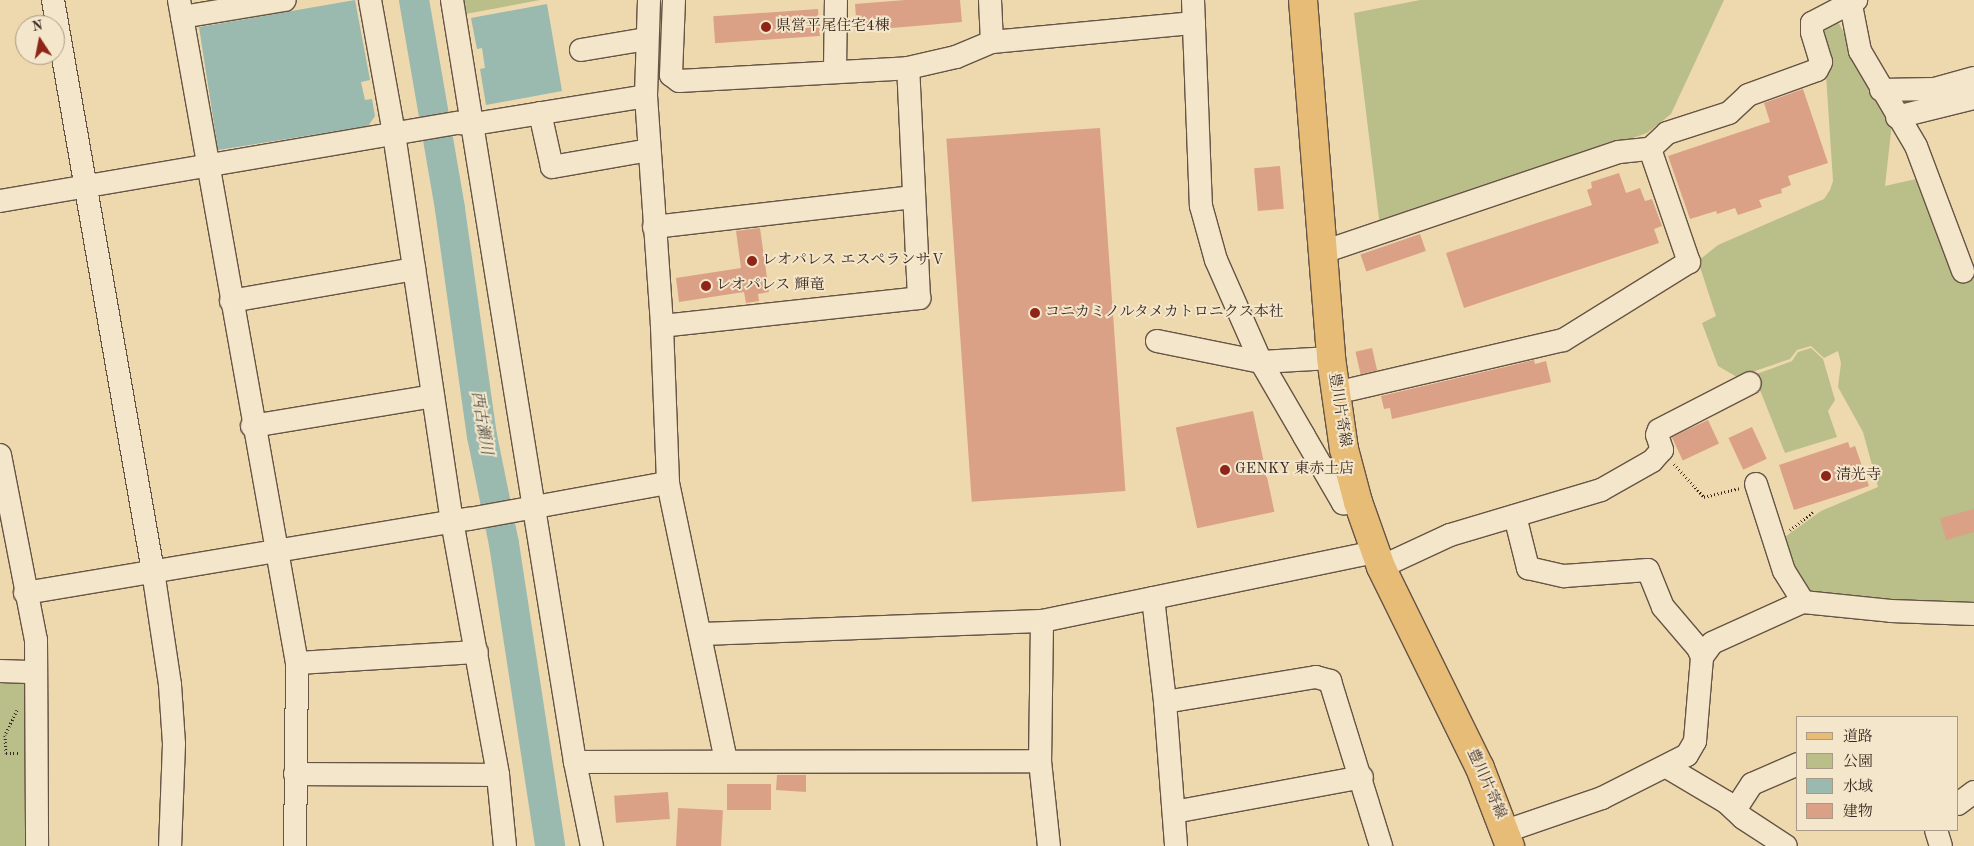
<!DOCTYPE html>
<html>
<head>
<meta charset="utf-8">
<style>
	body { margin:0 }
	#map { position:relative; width:1974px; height:846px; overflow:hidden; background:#eed8ae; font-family:"Old Standard TT","Noto Serif JP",serif }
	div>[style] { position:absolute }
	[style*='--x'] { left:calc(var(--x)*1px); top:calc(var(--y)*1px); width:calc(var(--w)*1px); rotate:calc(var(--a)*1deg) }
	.green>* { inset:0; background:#babe89; transform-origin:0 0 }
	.water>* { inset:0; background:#9ab9af }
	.river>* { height:30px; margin:-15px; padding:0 15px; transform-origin:15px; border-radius:15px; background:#9ab9af }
	.building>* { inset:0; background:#dba187; transform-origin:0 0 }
	.path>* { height:3px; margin-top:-1.5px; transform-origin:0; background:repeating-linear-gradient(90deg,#382822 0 1px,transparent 0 3.5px) }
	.roads { filter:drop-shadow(1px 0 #665445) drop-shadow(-1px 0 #665445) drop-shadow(0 1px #665445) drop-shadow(0 -1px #665445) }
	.minor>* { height:22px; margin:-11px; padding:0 11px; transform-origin:11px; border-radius:11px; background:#f4e6ca }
	.major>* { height:28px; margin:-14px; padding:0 14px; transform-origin:14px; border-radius:14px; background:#e7bc77 }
	.dots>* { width:14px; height:14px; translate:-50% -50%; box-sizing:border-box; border:2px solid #f4e6ca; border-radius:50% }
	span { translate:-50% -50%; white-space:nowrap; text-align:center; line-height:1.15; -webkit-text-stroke:4px #f4e6ca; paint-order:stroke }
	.poi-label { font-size:15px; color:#382822 }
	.left { translate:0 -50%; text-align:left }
	.street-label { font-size:15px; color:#382822 }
	.water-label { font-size:16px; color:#504c45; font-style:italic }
	.legend { position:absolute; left:1796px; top:716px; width:162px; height:115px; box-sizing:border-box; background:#f4e6ca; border:1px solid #a99a87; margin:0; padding:6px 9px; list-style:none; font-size:15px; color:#382822 }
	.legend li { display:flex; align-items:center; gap:10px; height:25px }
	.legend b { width:25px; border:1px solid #a99a87 }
	.north { position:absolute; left:15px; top:15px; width:50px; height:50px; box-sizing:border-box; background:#f4e6ca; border:1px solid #a99a87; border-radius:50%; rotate:349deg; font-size:14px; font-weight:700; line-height:20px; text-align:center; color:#382822 }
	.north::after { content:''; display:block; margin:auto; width:18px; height:22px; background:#8f2418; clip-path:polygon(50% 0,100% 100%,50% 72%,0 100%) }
</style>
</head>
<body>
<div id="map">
	<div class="green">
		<div style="clip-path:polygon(457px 0,540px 0,460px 15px)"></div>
		<div style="clip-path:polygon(1420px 0,1724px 0,1671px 114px,1647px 133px,1380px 227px,1354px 13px)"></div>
		<div style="clip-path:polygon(1836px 18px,1892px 123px,1885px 186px,1925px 177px,1960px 279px,1974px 269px,1974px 609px,1807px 596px,1778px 542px,1821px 511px,1878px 487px,1863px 432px,1838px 387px,1841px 363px,1838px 351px,1824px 358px,1811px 346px,1797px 350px,1790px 359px,1737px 377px,1718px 366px,1702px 323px,1716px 316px,1698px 261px,1718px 245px,1824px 199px,1830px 190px,1833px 181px,1826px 75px,1831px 69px,1831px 62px,1820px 29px)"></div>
		<div style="clip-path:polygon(1811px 348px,1823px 359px,1835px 400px,1828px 411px,1837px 437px,1785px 453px,1754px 375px,1792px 361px,1798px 352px)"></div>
		<div style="left:0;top:672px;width:26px;height:174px"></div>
	</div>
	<div class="water">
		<div style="clip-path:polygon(355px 0,370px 80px,361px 82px,365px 100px,372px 99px,375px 116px,368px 126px,218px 150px,199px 27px)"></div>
		<div style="clip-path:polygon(547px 4px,562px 91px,486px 105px,480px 69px,485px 68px,482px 48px,477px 49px,471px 18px)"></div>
	</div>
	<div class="river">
		<div style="--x:414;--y:0;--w:212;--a:80.2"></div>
		<div style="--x:450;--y:209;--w:229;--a:82"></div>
		<div style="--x:482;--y:436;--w:110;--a:78.5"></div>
		<div style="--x:504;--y:544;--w:305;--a:81.3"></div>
	</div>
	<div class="building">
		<div style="clip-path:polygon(905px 0,960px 0,962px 22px,857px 31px,855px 4px)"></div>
		<div style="left:818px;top:9px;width:27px;height:105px;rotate:86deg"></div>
		<div style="clip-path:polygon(1803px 89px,1828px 163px,1788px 176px,1791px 185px,1781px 189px,1782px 193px,1759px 200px,1762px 207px,1738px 215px,1735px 208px,1717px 214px,1716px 211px,1690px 219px,1668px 156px,1770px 122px,1764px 103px)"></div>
		<div style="left:1100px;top:128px;width:364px;height:154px;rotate:86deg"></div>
		<div style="left:1280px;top:166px;width:43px;height:26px;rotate:85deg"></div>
		<div style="clip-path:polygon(1619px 173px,1626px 193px,1640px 188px,1645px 201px,1652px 199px,1662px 226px,1654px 229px,1659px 243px,1464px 308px,1446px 253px,1592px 205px,1587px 190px,1592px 188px,1591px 182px)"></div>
		<div style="clip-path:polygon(760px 228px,769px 292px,758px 294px,759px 301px,746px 303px,744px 292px,679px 302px,676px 278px,741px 268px,736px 231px)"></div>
		<div style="left:1420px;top:234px;width:18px;height:63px;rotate:71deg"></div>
		<div style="left:1372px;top:348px;width:23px;height:17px;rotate:77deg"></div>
		<div style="clip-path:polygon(1534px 360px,1535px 364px,1546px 361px,1551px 382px,1392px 419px,1390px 408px,1384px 409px,1381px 396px)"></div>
		<div style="left:1253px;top:411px;width:103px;height:79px;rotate:78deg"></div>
		<div style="left:1708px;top:420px;width:26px;height:40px;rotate:65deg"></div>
		<div style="left:1752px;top:427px;width:35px;height:26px;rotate:65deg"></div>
		<div style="clip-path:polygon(1848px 442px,1850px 448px,1855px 446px,1869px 486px,1794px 510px,1779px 465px)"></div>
		<div style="clip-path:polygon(1974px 509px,1974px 532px,1946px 540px,1940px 518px)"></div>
		<div style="clip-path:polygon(777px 775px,806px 775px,806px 792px,776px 790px)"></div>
		<div style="left:727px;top:784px;width:44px;height:26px"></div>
		<div style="left:668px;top:792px;width:27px;height:54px;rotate:86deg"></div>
		<div style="left:678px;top:808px;width:45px;height:38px;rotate:3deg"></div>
	</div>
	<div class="path">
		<div style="--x:1674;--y:464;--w:45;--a:47.7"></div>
		<div style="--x:1704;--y:497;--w:36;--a:-14"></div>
		<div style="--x:1790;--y:530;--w:29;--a:-38"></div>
		<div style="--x:17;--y:710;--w:28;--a:116"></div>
		<div style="--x:5;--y:735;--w:18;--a:87"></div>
		<div style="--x:6;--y:753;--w:13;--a:0"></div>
	</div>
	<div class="roads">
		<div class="minor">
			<div style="--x:53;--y:0;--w:580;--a:80.07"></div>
			<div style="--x:153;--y:571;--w:115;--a:81.5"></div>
			<div style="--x:170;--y:685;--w:59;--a:86.1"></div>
			<div style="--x:174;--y:744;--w:102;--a:92.2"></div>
			<div style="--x:179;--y:0;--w:673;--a:79.91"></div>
			<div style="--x:297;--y:663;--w:183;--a:90.6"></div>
			<div style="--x:370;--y:0;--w:136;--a:79.8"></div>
			<div style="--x:394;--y:134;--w:391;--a:81.5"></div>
			<div style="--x:452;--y:521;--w:258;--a:79.7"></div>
			<div style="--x:498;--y:775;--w:71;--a:84.4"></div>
			<div style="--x:452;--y:0;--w:772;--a:80.83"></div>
			<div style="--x:575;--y:762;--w:86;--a:78.6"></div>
			<div style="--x:649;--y:0;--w:96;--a:91.8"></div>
			<div style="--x:646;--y:96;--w:231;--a:86"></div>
			<div style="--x:662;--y:326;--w:157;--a:87.8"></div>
			<div style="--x:668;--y:483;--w:284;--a:78.2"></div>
			<div style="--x:674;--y:0;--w:75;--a:92.3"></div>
			<div style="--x:671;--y:75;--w:10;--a:37"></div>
			<div style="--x:679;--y:81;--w:229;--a:-3.2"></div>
			<div style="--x:908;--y:68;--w:49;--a:-12.9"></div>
			<div style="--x:956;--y:57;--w:39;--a:-23"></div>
			<div style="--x:992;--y:42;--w:203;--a:-5.4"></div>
			<div style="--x:990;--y:0;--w:42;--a:87.3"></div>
			<div style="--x:1193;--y:0;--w:206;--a:87.8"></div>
			<div style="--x:1201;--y:206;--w:56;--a:74.5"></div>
			<div style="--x:1216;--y:260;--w:111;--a:66.2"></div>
			<div style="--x:1261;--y:362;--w:86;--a:59.8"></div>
			<div style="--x:1304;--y:436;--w:78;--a:59.8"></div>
			<div style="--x:1343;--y:503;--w:15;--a:-4"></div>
			<div style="--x:1850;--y:0;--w:52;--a:78.9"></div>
			<div style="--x:1860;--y:51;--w:110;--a:59.5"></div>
			<div style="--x:1916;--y:146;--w:134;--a:69.4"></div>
			<div style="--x:182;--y:17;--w:104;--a:-9.4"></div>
			<div style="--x:581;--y:50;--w:67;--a:-9.5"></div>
			<div style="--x:835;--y:70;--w:70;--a:-89.2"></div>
			<div style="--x:1881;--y:90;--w:53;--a:-1.1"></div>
			<div style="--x:1934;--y:89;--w:41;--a:-15.4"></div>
			<div style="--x:540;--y:113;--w:55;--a:77.5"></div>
			<div style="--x:552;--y:167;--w:98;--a:-9.9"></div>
			<div style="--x:1897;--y:117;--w:79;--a:-13.9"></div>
			<div style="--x:1650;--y:149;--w:23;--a:-43"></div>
			<div style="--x:1667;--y:133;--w:65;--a:-17.9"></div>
			<div style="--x:1729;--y:113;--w:26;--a:-43"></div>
			<div style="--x:1748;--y:95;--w:73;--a:-19.9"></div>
			<div style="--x:1817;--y:70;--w:9;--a:-63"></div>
			<div style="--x:1821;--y:62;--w:31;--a:-107"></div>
			<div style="--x:1812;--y:32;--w:9;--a:-90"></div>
			<div style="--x:1812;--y:23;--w:50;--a:-27.6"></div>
			<div style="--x:0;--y:201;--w:465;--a:-9.7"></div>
			<div style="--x:458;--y:123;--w:16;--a:4"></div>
			<div style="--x:474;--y:124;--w:174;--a:-9.2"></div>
			<div style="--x:654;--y:227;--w:261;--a:-6.6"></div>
			<div style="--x:1323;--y:252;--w:312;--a:-18.7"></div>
			<div style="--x:1619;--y:152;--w:31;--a:-6"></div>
			<div style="--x:1650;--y:149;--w:120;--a:71"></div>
			<div style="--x:1689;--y:262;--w:148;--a:148.2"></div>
			<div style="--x:1563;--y:340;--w:217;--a:166.9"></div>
			<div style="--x:231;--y:301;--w:186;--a:-9.9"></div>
			<div style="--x:662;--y:326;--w:259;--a:-6.2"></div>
			<div style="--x:919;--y:298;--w:230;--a:-92.7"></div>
			<div style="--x:1157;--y:341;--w:106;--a:11.4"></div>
			<div style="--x:1261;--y:362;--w:70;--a:-3.3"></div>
			<div style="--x:252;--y:426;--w:183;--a:-9.4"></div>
			<div style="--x:0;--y:455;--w:188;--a:79"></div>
			<div style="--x:36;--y:640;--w:206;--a:89.7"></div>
			<div style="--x:1756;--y:484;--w:91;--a:72.2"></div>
			<div style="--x:1784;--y:571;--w:36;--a:58"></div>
			<div style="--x:1515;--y:516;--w:54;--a:76"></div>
			<div style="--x:1528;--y:568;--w:37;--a:13"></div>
			<div style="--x:1564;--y:576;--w:84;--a:-4.1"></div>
			<div style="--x:1648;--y:570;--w:40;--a:68"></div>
			<div style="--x:1663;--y:607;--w:54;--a:49.5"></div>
			<div style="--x:1698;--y:648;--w:10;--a:66"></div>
			<div style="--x:1381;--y:567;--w:76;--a:-24.9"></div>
			<div style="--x:1450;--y:535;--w:158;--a:-16.6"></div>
			<div style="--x:1601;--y:490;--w:59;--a:-29.6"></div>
			<div style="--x:1652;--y:461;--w:15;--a:-48"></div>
			<div style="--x:1662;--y:450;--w:16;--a:-108"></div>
			<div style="--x:1657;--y:435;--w:5;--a:-68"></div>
			<div style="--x:1659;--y:430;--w:102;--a:-27.3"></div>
			<div style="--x:25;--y:593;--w:450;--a:-9.5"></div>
			<div style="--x:469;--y:519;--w:202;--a:-10.3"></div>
			<div style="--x:1153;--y:598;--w:105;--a:83.4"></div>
			<div style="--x:1165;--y:702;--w:144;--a:85.6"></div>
			<div style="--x:1042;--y:621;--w:140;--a:90.8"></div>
			<div style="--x:1040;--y:761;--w:85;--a:84"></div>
			<div style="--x:701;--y:634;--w:341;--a:-2.2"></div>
			<div style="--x:1042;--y:621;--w:340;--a:-11.7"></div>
			<div style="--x:297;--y:663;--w:180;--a:-3.5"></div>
			<div style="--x:0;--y:671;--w:36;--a:2"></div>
			<div style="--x:1165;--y:702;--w:153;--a:-9.4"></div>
			<div style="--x:1316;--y:677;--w:15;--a:16"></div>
			<div style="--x:1330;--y:681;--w:173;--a:72.8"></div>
			<div style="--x:575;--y:762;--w:465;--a:-0.1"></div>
			<div style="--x:1667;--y:767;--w:69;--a:30.7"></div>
			<div style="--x:1726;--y:802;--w:23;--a:43"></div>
			<div style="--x:1743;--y:818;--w:51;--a:33.1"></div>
			<div style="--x:295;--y:774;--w:203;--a:0.3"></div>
			<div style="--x:1958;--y:804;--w:20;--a:-37"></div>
			<div style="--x:1735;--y:810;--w:31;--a:-57"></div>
			<div style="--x:1752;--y:784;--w:50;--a:-23.5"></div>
			<div style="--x:1174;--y:812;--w:191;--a:-10.5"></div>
			<div style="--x:1936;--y:830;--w:17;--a:73"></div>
			<div style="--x:1506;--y:831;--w:102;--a:-19"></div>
			<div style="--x:1602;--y:798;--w:95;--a:-26.8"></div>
			<div style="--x:1687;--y:755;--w:16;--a:-60"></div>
			<div style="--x:1695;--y:741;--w:84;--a:-85.2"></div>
			<div style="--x:1702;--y:657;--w:17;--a:-54"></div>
			<div style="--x:1712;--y:643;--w:100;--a:-24.3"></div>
			<div style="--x:1803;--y:602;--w:88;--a:5.8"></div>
			<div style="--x:1891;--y:611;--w:83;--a:2.1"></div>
		</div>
		<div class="major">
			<div style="--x:1303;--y:0;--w:359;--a:85.5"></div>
			<div style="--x:1331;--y:358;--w:92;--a:81.9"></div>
			<div style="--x:1344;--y:449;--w:55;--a:75.2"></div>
			<div style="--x:1358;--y:502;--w:69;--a:70.5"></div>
			<div style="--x:1381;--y:567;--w:224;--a:63.8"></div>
			<div style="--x:1480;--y:768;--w:84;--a:69"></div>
		</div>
	</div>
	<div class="dots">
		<div style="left:766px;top:27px;background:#8f2418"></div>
		<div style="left:752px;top:261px;background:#8f2418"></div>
		<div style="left:706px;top:286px;background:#8f2418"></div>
		<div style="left:1035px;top:313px;background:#8f2418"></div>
		<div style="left:1225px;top:470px;background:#8f2418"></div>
		<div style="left:1826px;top:476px;background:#8f2418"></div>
	</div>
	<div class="poi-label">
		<span class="left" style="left:776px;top:27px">県営平尾住宅4棟</span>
		<span class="left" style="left:762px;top:261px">レオパレス エスペランサⅤ</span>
		<span class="left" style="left:716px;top:286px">レオパレス 輝竜</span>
		<span class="left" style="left:1045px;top:313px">コニカミノルタメカトロニクス本社</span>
		<span class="left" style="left:1235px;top:470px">GENKY 東赤土店</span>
		<span class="left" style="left:1836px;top:476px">清光寺</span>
	</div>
	<div class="street-label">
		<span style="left:1339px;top:410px;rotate:81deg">豊川片寄線</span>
		<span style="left:1486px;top:784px;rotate:66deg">豊川片寄線</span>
	</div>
	<div class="water-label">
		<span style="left:481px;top:423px;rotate:81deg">西古瀬川</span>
	</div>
	<ul class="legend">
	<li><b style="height:6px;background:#e7bc77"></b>道路</li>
	<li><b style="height:14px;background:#babe89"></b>公園</li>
	<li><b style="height:14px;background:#9ab9af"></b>水域</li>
	<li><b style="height:14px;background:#dba187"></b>建物</li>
	</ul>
	<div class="north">N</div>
</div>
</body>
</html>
